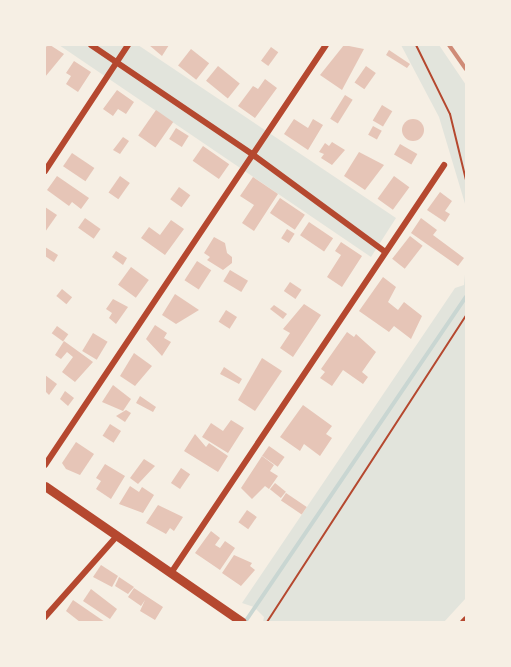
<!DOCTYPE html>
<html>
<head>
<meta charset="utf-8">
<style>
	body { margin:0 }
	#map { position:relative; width:511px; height:667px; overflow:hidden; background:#f6efe4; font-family:Commissioner,sans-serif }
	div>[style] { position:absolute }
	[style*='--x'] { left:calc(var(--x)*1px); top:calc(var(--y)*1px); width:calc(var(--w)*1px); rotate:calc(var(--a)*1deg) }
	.green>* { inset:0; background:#e2e4dc }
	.stream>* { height:4px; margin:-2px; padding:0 2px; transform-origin:2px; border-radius:2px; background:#c9d6d2 }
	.building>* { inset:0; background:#e6c5b7; transform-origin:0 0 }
	.round { border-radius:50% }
	.path>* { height:2px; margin:-1px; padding:0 1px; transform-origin:1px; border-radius:1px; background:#b5482f }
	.minor>* { height:6px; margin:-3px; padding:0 3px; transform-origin:3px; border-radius:3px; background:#b5482f }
	.tertiary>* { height:9px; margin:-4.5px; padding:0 4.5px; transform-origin:4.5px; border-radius:4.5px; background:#b5482f }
	.rail>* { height:4px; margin:-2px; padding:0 2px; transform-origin:2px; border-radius:2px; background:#cf8b77 }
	span { translate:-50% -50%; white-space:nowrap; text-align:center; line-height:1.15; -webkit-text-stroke:5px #f6efe4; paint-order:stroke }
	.frame { position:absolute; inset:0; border:46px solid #f6efe4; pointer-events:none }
</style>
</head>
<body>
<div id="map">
	<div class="green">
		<div style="clip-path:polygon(59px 45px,138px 45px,396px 218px,371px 257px)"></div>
		<div style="clip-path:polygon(401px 45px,439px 45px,466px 85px,466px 207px,439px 117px)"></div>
		<div style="clip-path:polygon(466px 264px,466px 598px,444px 622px,263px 622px,264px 617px,254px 607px,242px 603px,455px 288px,464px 285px)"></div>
	</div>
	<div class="stream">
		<div style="--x:245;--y:622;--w:393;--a:-55.8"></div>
	</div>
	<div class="building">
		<div style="clip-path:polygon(50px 45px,64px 54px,45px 77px,45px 47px)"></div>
		<div style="clip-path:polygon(149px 45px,169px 45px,162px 56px)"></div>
		<div style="clip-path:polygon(344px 45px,364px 49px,342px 90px,320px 75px)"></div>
		<div style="left:271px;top:47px;width:9px;height:17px;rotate:36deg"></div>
		<div style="left:191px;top:49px;width:23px;height:21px;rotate:38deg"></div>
		<div style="clip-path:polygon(389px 50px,410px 64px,407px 68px,386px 55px)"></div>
		<div style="clip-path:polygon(74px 61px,91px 72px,78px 92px,66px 84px,71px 76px,66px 73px)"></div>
		<div style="left:218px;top:66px;width:28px;height:19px;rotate:39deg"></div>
		<div style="left:366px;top:66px;width:12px;height:20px;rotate:35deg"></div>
		<div style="clip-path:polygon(265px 79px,277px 88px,255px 118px,238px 106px,253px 86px,258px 89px)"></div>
		<div style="clip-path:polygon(117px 90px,134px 102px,126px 114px,118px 109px,113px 116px,103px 109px)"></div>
		<div style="left:345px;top:95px;width:9px;height:28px;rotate:32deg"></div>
		<div style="left:382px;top:105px;width:12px;height:18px;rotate:31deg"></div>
		<div style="left:156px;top:110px;width:21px;height:31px;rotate:35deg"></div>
		<div style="clip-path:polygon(294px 119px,308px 128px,313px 119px,323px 125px,308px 150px,284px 134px)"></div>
		<div class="round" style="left:402px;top:119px;width:22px;height:22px"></div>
		<div style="left:373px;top:126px;width:10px;height:10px;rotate:29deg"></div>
		<div style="left:176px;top:128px;width:15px;height:13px;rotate:32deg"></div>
		<div style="clip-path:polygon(123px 137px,129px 141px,120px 154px,113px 150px)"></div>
		<div style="clip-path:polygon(332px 142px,345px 150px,332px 165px,321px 158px,324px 154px,319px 152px,325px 143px,329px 146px)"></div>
		<div style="left:400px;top:144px;width:20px;height:12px;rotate:30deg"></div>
		<div style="left:203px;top:146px;width:32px;height:18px;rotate:35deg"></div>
		<div style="clip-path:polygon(359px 152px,384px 165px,365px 190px,344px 176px)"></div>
		<div style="left:72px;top:153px;width:27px;height:16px;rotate:34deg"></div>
		<div style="clip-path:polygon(57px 176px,89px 198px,81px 209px,72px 202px,69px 206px,47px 190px)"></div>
		<div style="left:120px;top:176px;width:12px;height:20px;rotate:35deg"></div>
		<div style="left:394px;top:176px;width:19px;height:28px;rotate:36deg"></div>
		<div style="clip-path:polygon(253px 177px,278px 194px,254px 231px,242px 223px,254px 205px,240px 196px)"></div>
		<div style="left:179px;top:187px;width:14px;height:15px;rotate:36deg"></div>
		<div style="clip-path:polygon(440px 192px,452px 201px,445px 211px,450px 214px,445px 222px,427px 210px)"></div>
		<div style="left:280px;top:198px;width:30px;height:18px;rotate:34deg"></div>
		<div style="clip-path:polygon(45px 207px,57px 215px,45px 232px)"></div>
		<div style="left:85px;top:218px;width:19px;height:12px;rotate:35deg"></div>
		<div style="clip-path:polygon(421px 218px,437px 230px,433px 235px,464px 258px,458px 266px,411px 233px)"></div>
		<div style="clip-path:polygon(171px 220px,184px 229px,165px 255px,141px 238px,149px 227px,160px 235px)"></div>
		<div style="left:309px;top:222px;width:29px;height:16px;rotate:34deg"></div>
		<div style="left:287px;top:229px;width:9px;height:11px;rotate:32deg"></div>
		<div style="left:410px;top:236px;width:16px;height:29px;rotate:38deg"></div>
		<div style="clip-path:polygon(214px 237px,225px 243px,227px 253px,232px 257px,232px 263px,223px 270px,207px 260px,210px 257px,204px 253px)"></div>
		<div style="clip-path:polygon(341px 242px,362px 256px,342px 287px,327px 277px,341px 255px,335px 251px)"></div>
		<div style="clip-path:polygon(45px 247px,58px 255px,54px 262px,45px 256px)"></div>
		<div style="clip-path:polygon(116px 251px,127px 258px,123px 265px,112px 257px)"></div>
		<div style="left:197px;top:261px;width:17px;height:23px;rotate:33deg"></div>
		<div style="left:131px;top:267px;width:22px;height:22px;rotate:36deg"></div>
		<div style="left:230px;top:270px;width:21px;height:13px;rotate:31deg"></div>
		<div style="clip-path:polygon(383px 277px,396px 287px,388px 302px,398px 310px,404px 302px,422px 316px,411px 339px,394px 326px,389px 332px,359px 311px)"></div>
		<div style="left:290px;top:282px;width:14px;height:11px;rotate:34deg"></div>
		<div style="left:62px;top:289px;width:13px;height:9px;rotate:39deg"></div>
		<div style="clip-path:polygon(175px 294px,199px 310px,176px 324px,162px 315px)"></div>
		<div style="clip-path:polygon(113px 299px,128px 307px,116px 324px,109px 318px,112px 313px,106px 309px)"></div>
		<div style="clip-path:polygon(304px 304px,321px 315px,293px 357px,280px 348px,290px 333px,283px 329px)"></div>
		<div style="clip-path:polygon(274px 305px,287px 314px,283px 319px,270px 309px)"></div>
		<div style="left:226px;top:310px;width:13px;height:14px;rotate:32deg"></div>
		<div style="clip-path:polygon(155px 325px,167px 333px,164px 338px,171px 342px,162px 356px,146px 339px)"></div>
		<div style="left:57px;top:326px;width:14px;height:9px;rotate:36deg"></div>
		<div style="clip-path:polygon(347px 332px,354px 337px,356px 334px,376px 352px,362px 372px,368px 377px,363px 384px,343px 370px,332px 386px,320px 378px,325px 372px,321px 369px)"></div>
		<div style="left:93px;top:333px;width:17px;height:21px;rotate:31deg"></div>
		<div style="clip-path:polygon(64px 341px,93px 362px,75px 382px,62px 372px,73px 357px,67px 352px,61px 359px,55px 355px)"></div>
		<div style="clip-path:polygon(134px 353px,152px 366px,135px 386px,120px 376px)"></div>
		<div style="clip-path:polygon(262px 358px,282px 371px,255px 411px,238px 400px)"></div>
		<div style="clip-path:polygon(224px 367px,242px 379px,239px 384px,220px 374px)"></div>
		<div style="clip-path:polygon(45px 375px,57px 384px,49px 395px,45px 391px)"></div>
		<div style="clip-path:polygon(113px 385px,131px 399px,123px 411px,102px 402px)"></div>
		<div style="clip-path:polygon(65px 391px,74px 398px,68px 406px,60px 399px)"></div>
		<div style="clip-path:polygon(140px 396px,156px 407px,153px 412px,136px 403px)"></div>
		<div style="clip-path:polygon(303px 405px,332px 426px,326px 434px,332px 438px,320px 456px,304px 444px,300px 451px,280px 437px)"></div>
		<div style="clip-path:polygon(126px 410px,131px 413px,125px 422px,116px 416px)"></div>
		<div style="clip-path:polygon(231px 420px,244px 428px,228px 453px,202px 437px,211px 423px,223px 431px)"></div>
		<div style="left:110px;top:424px;width:13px;height:14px;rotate:32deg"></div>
		<div style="clip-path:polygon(195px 434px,206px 447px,209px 443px,228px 456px,218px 472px,184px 451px)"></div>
		<div style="clip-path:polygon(76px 442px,94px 454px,80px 475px,66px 469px,62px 463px)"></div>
		<div style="left:269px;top:446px;width:19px;height:12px;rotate:35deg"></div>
		<div style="clip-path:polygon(262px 456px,274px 465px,270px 471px,278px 476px,269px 489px,265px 486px,252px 499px,241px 488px)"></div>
		<div style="clip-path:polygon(144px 459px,155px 466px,138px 484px,130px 478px)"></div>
		<div style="clip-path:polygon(105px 464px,125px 476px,111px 499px,96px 489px,101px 481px,96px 478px)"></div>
		<div style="left:181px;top:468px;width:11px;height:18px;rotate:34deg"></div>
		<div style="left:275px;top:483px;width:14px;height:8px;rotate:39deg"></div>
		<div style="clip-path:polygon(130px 486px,139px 492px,142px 487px,154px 495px,143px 513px,119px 504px)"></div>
		<div style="left:286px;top:493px;width:25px;height:9px;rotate:34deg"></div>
		<div style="clip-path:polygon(158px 505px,183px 517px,174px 531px,170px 528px,166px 534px,146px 523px)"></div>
		<div style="left:247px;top:510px;width:12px;height:15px;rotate:35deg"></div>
		<div style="clip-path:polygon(211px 531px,220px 538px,215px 545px,220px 548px,225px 541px,235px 548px,220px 570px,195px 553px)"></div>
		<div style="clip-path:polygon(234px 555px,252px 563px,250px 566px,255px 570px,241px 586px,222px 573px)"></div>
		<div style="clip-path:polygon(101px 565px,118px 576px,112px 587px,93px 577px)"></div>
		<div style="clip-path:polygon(119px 577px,134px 587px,128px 594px,115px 586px)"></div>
		<div style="clip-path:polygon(134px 588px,163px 607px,155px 620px,140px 611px,145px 600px,141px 606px,128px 597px)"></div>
		<div style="clip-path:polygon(91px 589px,117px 609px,110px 619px,83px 601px)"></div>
		<div style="clip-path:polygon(73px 600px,105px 622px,80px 622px,66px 611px)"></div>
	</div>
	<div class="path">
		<div style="--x:416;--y:45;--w:77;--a:63.8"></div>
		<div style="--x:450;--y:114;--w:68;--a:76.4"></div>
		<div style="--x:267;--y:622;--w:366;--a:-57"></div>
	</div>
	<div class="minor">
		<div style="--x:91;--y:45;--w:194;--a:34.1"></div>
		<div style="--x:252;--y:154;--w:164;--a:36.3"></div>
		<div style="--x:45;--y:171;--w:151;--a:-56.6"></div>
		<div style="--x:45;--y:465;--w:505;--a:-56.22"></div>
		<div style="--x:171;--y:573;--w:491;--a:-56.2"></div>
		<div style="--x:45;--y:617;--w:107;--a:-48.4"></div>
		<div style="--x:463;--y:622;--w:4;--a:-45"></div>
	</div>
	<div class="tertiary">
		<div style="--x:45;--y:486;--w:239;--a:34.6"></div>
	</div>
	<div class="rail">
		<div style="--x:449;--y:45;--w:29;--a:55"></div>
	</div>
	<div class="frame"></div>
</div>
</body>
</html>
